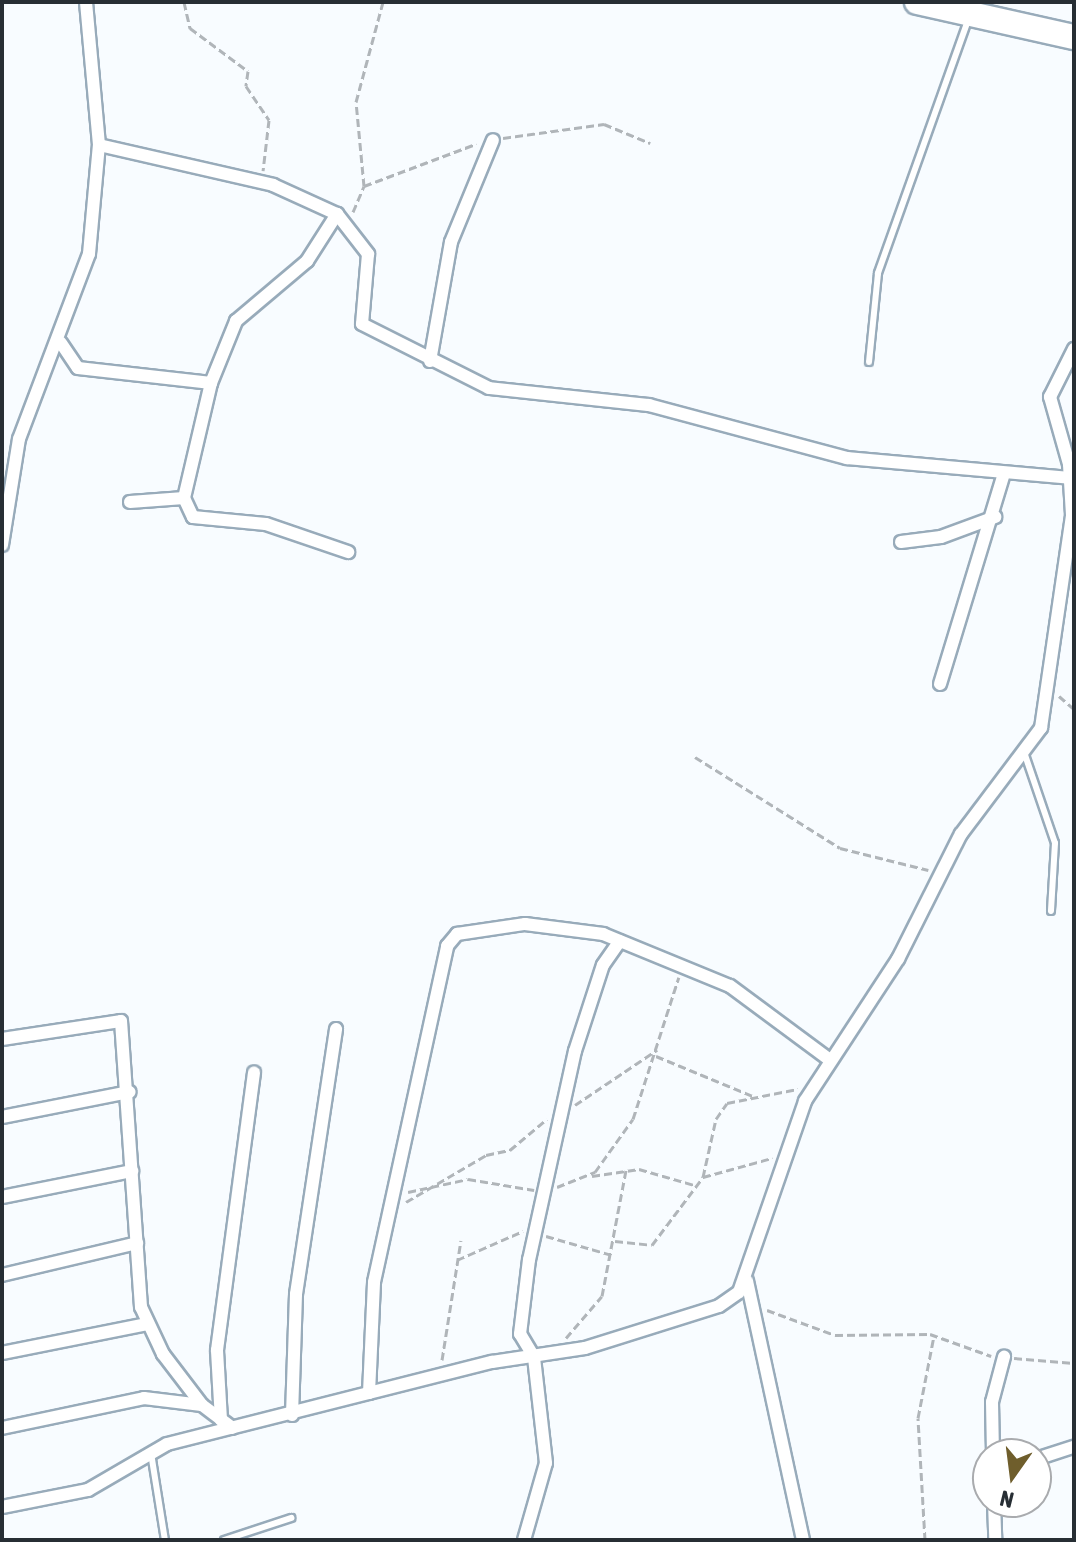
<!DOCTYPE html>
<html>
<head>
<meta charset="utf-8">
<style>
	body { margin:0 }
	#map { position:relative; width:1076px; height:1542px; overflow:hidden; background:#f8fcff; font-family:"Asap Condensed",sans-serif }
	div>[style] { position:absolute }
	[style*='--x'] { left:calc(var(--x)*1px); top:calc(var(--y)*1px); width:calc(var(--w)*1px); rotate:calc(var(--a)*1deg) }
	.path>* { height:3px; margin-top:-1.5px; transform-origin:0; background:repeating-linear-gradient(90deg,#b0b5b9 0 8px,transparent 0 12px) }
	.roads { filter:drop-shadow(2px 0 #98abba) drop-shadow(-2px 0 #98abba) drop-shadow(0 2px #98abba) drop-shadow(0 -2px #98abba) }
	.lane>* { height:6px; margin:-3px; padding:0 3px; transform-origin:3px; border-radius:3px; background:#fff }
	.street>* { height:12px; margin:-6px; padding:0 6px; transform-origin:6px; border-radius:6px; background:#fff }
	.highway>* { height:24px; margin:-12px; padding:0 12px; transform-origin:12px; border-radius:12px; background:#fff }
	span { translate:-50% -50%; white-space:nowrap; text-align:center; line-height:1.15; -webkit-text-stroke:6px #fff; paint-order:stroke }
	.frame { position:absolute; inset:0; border:4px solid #272e34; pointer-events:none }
	.north { position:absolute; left:972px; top:1438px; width:80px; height:80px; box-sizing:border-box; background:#fff; border:2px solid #a9abae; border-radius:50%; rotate:194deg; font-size:22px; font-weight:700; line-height:32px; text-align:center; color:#272e34 }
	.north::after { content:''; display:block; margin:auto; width:28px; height:36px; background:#6f5e2c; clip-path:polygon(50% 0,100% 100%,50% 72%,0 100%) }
</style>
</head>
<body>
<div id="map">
	<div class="path">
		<div style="--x:184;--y:2;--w:27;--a:77"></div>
		<div style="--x:190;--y:28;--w:72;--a:36.6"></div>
		<div style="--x:248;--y:71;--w:15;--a:98"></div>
		<div style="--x:246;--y:86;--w:41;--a:55.9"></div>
		<div style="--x:269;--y:120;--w:51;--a:96.7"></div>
		<div style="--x:503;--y:138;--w:102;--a:-7.9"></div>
		<div style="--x:604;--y:124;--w:50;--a:22.4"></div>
		<div style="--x:364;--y:186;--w:120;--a:-20.6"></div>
		<div style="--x:353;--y:212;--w:28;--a:-67"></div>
		<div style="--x:364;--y:186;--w:84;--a:-95.4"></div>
		<div style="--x:356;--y:102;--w:104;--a:-74.9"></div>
		<div style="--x:1059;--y:696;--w:20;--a:41"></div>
		<div style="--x:695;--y:757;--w:171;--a:32.1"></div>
		<div style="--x:840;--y:848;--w:91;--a:14"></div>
		<div style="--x:656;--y:1056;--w:107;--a:22.5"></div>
		<div style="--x:575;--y:1105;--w:99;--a:-33.9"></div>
		<div style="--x:592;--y:1176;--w:48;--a:-8.5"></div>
		<div style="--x:639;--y:1169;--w:57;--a:16.2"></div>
		<div style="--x:703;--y:1177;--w:59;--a:-77.4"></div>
		<div style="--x:716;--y:1119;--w:19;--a:-55"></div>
		<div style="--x:727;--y:1103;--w:72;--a:-11.2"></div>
		<div style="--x:557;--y:1187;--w:41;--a:-21.5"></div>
		<div style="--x:595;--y:1172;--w:65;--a:-54.4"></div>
		<div style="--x:633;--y:1119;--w:149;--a:-72.1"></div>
		<div style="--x:408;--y:1192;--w:61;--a:-12.2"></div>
		<div style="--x:468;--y:1179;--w:67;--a:9.5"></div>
		<div style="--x:406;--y:1202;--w:93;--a:-30.4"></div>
		<div style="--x:486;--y:1155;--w:25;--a:-12"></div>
		<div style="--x:510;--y:1150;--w:48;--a:-40"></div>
		<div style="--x:546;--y:1236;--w:69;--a:16.1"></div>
		<div style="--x:615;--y:1241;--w:37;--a:6"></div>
		<div style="--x:652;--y:1245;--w:85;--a:-53.1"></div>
		<div style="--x:703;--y:1177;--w:72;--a:-15.4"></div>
		<div style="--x:457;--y:1260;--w:72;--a:-23.7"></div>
		<div style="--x:767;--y:1310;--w:72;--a:20.2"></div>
		<div style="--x:835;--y:1335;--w:95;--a:-0.6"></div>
		<div style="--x:930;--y:1334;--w:65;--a:19.8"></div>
		<div style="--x:566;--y:1338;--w:55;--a:-49.4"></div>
		<div style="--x:602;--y:1296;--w:128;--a:-79.2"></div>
		<div style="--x:1014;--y:1358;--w:60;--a:4.8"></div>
		<div style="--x:442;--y:1360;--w:121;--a:-81"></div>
		<div style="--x:925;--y:1540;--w:122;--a:-93.3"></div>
		<div style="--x:918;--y:1418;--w:84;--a:-79"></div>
	</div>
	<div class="roads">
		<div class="lane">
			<div style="--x:869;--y:362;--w:89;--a:-84.2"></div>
			<div style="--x:878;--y:273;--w:272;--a:-70.4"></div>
			<div style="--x:1024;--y:752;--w:96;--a:71.2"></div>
			<div style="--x:1055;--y:843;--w:68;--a:93.4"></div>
			<div style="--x:151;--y:1453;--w:88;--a:80.9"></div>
			<div style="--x:224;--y:1540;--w:71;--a:-18.2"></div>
		</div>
		<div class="street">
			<div style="--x:99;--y:145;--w:179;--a:12.9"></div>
			<div style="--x:273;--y:185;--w:70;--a:24.4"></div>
			<div style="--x:337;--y:214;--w:51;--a:52.2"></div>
			<div style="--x:368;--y:254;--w:70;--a:94.9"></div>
			<div style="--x:362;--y:324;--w:142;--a:26.7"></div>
			<div style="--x:489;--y:388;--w:161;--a:6.1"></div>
			<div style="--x:649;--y:405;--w:205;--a:15"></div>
			<div style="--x:847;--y:458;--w:226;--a:5.1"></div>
			<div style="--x:61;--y:343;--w:30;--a:56"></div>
			<div style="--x:78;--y:368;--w:134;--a:6.4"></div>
			<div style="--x:430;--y:361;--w:121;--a:-80"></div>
			<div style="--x:451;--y:242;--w:110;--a:-67.6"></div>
			<div style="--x:184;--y:498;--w:21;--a:65"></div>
			<div style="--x:193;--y:517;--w:73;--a:5.5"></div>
			<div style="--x:266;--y:524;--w:87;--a:18.9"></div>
			<div style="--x:130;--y:502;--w:54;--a:-4.2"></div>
			<div style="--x:184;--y:498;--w:118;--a:-76.8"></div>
			<div style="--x:211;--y:383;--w:67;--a:-68"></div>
			<div style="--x:236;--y:321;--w:93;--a:-40.2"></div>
			<div style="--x:307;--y:261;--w:56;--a:-57.4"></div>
			<div style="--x:901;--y:542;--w:40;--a:-7.1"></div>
			<div style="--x:941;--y:537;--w:58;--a:-20.3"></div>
			<div style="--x:2;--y:545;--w:107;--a:-80.9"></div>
			<div style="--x:19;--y:439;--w:198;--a:-69.3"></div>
			<div style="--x:89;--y:254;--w:109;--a:-84.8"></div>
			<div style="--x:99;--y:145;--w:144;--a:-95.2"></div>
			<div style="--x:940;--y:684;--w:220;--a:-73.1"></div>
			<div style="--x:2;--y:1039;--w:120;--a:-8.6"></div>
			<div style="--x:121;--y:1021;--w:287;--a:86"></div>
			<div style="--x:141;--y:1307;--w:52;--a:64.9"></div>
			<div style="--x:163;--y:1354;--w:64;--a:52.6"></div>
			<div style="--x:202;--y:1405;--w:38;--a:37"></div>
			<div style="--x:2;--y:1117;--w:130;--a:-11.1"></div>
			<div style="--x:2;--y:1197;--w:133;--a:-11.3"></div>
			<div style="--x:2;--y:1275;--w:139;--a:-13.3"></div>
			<div style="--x:747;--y:1281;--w:265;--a:77.8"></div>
			<div style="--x:2;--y:1353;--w:148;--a:-11.3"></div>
			<div style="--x:369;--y:1393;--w:111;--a:-87.4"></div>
			<div style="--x:374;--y:1282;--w:344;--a:-77.7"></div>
			<div style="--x:447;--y:946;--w:16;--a:-50"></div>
			<div style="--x:457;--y:934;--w:69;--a:-8.4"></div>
			<div style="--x:525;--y:924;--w:79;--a:7.3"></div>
			<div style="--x:603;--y:934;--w:137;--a:22.3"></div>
			<div style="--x:730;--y:986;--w:124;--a:36.5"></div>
			<div style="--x:292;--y:1415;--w:121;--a:-88.1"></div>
			<div style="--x:296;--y:1294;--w:268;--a:-81.4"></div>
			<div style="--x:221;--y:1420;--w:70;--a:-93.3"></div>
			<div style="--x:217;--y:1350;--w:280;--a:-82.4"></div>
			<div style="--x:2;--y:1428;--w:145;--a:-11.9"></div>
			<div style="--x:144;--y:1398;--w:58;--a:6.9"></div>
			<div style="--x:993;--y:1454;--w:52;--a:-91.1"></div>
			<div style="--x:992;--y:1402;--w:47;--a:-75.1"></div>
			<div style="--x:1036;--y:1459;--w:40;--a:-18"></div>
			<div style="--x:994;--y:1502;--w:38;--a:88"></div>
			<div style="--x:2;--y:1507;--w:88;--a:-11.2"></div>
			<div style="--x:88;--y:1490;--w:91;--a:-30.2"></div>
			<div style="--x:167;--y:1444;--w:335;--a:-14.2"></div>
			<div style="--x:492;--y:1362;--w:94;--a:-8.6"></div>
			<div style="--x:585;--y:1348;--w:140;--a:-17.4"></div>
			<div style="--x:719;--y:1306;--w:24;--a:-35"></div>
			<div style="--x:739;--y:1292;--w:202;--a:-70.9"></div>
			<div style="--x:805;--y:1101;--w:170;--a:-56.8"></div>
			<div style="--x:898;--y:959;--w:140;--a:-63.3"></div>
			<div style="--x:961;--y:834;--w:133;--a:-53"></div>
			<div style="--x:1041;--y:728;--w:215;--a:-81.7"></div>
			<div style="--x:1072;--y:515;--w:51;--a:-93.4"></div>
			<div style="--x:1069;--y:464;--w:70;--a:-105.8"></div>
			<div style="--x:1050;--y:397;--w:54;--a:-63.4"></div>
			<div style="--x:524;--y:1540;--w:80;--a:-74.1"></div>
			<div style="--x:546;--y:1463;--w:107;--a:-96.5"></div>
			<div style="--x:534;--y:1357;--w:27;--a:-121"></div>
			<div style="--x:520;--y:1334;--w:75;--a:-83.1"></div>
			<div style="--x:529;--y:1260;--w:214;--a:-77.6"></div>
			<div style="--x:575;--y:1051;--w:90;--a:-72"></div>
			<div style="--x:603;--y:965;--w:29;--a:-55"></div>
		</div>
		<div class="highway">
			<div style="--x:917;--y:2;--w:161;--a:12.6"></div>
		</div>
	</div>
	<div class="frame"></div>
	<div class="north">N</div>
</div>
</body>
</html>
